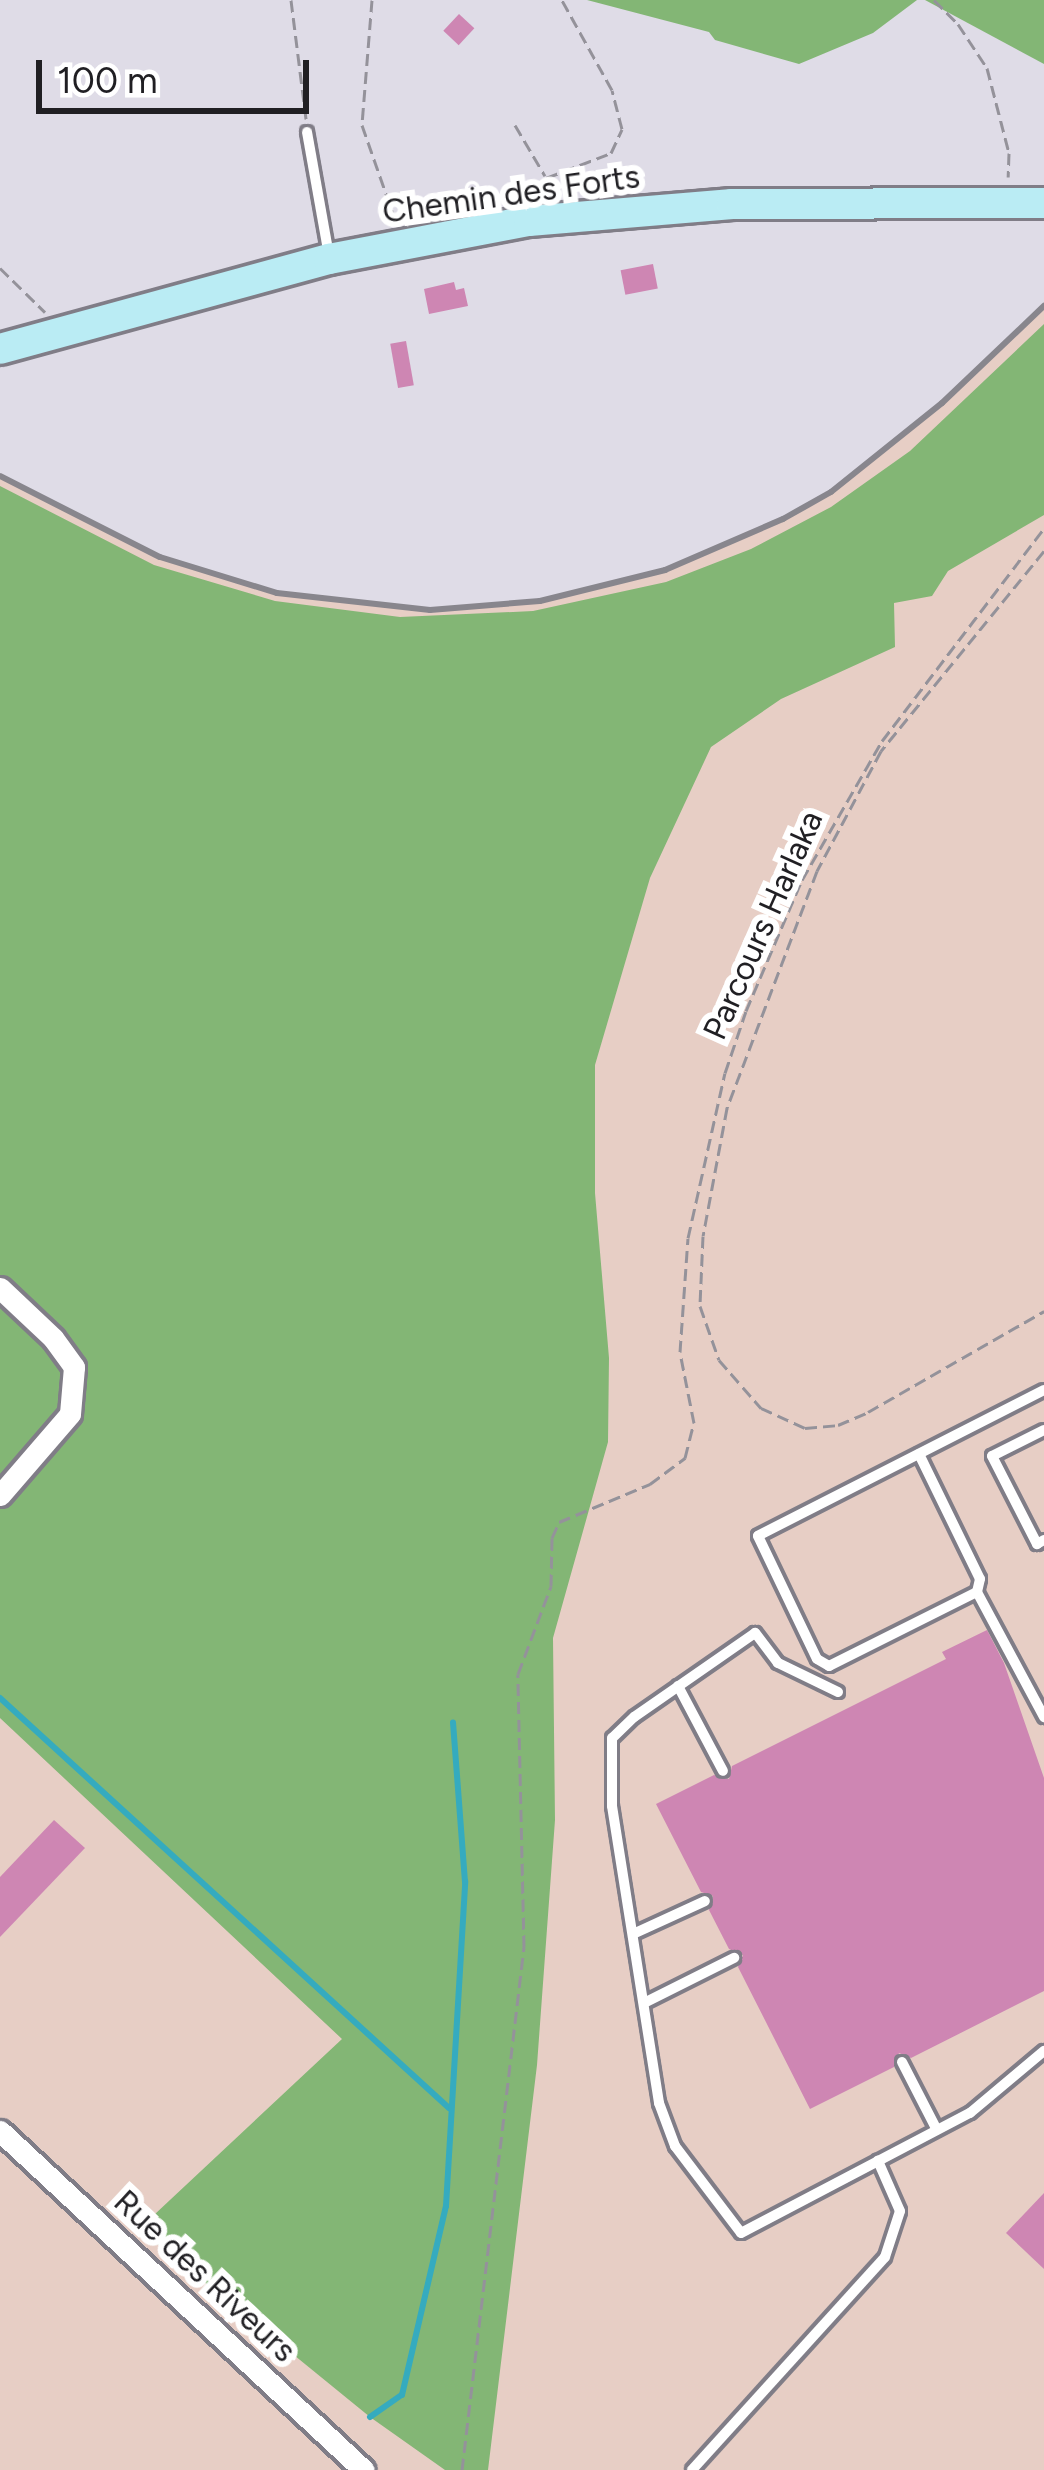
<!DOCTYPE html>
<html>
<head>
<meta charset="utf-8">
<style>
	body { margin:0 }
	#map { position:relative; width:1044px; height:2470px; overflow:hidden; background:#dfdce7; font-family:Figtree,sans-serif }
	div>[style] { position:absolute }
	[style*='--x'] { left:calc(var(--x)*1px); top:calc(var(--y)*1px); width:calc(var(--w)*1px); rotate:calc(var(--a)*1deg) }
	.industrial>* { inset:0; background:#e7cec5 }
	.forest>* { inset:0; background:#83b675 }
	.stream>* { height:6px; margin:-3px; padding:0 3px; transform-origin:3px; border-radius:3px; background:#35abbf }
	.building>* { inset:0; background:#ce86b3; transform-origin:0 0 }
	.path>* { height:3px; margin-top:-1.5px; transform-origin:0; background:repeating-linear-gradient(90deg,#94929a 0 12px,transparent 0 18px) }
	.roads { filter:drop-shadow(3px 0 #807d87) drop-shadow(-3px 0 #807d87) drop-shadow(0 3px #807d87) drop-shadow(0 -3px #807d87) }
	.lane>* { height:10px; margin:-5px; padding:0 5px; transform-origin:5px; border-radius:5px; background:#fff }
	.street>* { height:21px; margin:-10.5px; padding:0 10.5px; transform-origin:10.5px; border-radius:10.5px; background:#fff }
	.secondary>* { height:30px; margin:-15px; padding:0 15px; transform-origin:15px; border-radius:15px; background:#baecf4 }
	.rail>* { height:6px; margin:-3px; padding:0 3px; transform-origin:3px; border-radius:3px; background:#88868d }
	span { translate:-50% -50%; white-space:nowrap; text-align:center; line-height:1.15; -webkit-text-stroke:12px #fff; paint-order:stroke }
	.street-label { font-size:33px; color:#201f23 }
	.scale { position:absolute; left:36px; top:60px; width:273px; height:54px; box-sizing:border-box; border:6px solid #201f23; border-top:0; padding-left:15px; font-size:36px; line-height:42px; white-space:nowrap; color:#201f23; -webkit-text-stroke:9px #fff; paint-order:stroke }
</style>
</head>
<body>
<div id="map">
	<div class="industrial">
		<div style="clip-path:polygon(1044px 306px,1044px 2470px,0 2470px,0 476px,160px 557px,277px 593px,430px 610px,540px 601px,665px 570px,783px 519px,830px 492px,942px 403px)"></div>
	</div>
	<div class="forest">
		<div style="clip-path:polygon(587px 0,917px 0,873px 33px,799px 64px,715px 40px,709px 32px)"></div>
		<div style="clip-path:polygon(925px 0,1044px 0,1044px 64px)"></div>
		<div style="clip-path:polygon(1044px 324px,1044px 515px,948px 571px,932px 596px,894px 603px,895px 647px,781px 699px,711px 747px,650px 878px,595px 1065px,595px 1193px,609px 1358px,608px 1442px,553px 1638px,555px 1820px,537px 2065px,488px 2470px,445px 2470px,370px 2417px,139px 2229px,342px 2039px,0 1718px,0 486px,154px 565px,275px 601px,400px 617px,533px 611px,666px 582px,751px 549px,831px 507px,910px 451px)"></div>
	</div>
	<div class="stream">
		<div style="--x:0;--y:1698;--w:608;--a:42.4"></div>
		<div style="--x:370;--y:2417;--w:39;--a:-35"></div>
		<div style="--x:402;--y:2395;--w:194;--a:-76.9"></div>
		<div style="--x:446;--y:2206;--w:325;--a:-86.6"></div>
		<div style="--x:465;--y:1882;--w:160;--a:-94.3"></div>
	</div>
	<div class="building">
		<div style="left:459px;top:14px;width:21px;height:23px;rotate:43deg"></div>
		<div style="left:653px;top:264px;width:25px;height:33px;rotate:79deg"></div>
		<div style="clip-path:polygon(454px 282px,456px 290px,464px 288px,468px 306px,429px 314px,424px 289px)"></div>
		<div style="left:406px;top:341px;width:45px;height:16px;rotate:80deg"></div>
		<div style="clip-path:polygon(987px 1630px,1004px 1663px,1044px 1778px,1044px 1991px,911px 2058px,899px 2053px,894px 2067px,810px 2109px,738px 1967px,743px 1955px,729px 1949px,709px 1910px,713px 1896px,701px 1892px,656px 1804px,714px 1775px,729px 1779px,732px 1766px,946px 1659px,942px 1652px)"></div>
		<div style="clip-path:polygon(54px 1820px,85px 1848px,0 1937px,0 1877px)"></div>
		<div style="clip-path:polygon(1044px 2193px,1044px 2269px,1006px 2233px)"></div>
	</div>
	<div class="path">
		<div style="--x:291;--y:0;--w:120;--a:82.8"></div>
		<div style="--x:372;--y:0;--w:125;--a:94.6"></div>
		<div style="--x:362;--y:125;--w:100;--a:70.7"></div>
		<div style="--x:934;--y:0;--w:34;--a:45"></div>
		<div style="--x:958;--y:24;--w:53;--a:56.6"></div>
		<div style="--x:987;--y:68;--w:88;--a:75.5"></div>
		<div style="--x:1009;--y:153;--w:24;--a:92"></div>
		<div style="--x:515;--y:125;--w:59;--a:59.5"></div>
		<div style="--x:547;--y:195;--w:17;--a:-93"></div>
		<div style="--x:546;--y:178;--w:70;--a:-21"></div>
		<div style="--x:611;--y:153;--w:26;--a:-65"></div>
		<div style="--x:622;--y:129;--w:40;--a:-104.4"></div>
		<div style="--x:612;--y:90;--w:103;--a:-119.1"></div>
		<div style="--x:0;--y:268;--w:63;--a:44.4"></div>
		<div style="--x:1044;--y:551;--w:258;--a:129.2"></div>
		<div style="--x:881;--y:751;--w:136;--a:118.1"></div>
		<div style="--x:817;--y:871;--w:254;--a:110.8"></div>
		<div style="--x:727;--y:1108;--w:130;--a:100.6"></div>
		<div style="--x:703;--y:1236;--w:70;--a:92.5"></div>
		<div style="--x:700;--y:1306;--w:57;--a:70.6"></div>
		<div style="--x:719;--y:1360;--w:64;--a:48.8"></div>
		<div style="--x:761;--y:1408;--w:48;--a:24.4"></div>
		<div style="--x:805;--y:1428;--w:33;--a:-5"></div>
		<div style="--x:838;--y:1425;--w:33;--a:-23"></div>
		<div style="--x:868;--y:1412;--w:203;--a:-29.8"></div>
		<div style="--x:462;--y:2470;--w:527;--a:-83.24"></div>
		<div style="--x:524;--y:1947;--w:273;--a:-91.3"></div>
		<div style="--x:518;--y:1674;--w:94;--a:-69.4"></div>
		<div style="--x:551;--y:1586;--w:48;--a:-88.8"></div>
		<div style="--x:552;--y:1538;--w:17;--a:-66"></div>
		<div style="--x:559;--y:1522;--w:99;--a:-22.7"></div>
		<div style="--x:650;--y:1484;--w:44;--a:-36.6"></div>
		<div style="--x:685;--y:1458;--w:36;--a:-76"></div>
		<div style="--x:694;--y:1423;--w:72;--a:-101.2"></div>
		<div style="--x:680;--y:1352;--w:114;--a:-86"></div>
		<div style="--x:688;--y:1238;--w:169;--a:-77.4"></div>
		<div style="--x:725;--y:1073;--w:65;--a:-71.3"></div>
		<div style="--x:746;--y:1011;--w:142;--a:-66.9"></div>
		<div style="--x:802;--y:880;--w:160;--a:-60.1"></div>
		<div style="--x:882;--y:741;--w:268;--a:-52.7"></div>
	</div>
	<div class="roads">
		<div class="lane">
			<div style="--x:307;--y:132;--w:126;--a:79.9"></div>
			<div style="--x:1044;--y:1390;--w:321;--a:153"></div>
			<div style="--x:758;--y:1536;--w:136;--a:64.4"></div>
			<div style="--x:817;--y:1659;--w:14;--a:30"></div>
			<div style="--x:829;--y:1666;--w:165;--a:-26.6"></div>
			<div style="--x:977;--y:1592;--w:142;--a:61.8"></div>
			<div style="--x:1044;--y:1430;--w:58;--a:153.4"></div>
			<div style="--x:992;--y:1456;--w:99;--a:62.9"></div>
			<div style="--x:1037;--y:1544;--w:8;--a:-30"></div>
			<div style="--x:919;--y:1454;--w:139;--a:64"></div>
			<div style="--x:980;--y:1579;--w:13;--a:103"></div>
			<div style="--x:678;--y:1686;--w:96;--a:62.1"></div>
			<div style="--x:838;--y:1692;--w:67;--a:-154.2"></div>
			<div style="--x:778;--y:1663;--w:38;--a:-127"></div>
			<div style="--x:755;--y:1633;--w:147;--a:145.2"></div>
			<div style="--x:634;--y:1717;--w:30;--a:136"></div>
			<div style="--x:612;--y:1738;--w:68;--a:90"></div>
			<div style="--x:612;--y:1806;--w:301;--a:81"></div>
			<div style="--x:659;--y:2103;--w:46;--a:69.6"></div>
			<div style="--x:675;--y:2146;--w:109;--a:52.8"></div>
			<div style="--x:741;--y:2233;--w:259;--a:-27.7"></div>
			<div style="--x:970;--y:2113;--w:97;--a:-40"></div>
			<div style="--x:633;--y:1934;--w:79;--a:-24.6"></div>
			<div style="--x:644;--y:2003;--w:101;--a:-26.6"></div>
			<div style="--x:902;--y:2062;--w:76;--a:62.8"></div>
			<div style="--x:692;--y:2470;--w:287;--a:-47.8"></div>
			<div style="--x:885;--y:2257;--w:48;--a:-71.9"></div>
			<div style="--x:900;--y:2211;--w:55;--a:-113.7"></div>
		</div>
		<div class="street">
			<div style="--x:0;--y:1288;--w:73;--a:43.3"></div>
			<div style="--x:53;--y:1338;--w:36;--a:54"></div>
			<div style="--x:74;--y:1367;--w:47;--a:94.9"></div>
			<div style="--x:70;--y:1414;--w:107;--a:130.8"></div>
			<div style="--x:0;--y:2131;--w:497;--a:43"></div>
		</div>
		<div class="secondary">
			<div style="--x:0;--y:349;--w:341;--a:-15.3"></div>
			<div style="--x:329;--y:259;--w:204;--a:-10.8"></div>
			<div style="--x:529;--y:221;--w:204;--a:-4.8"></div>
			<div style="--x:732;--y:204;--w:312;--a:-0.2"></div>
		</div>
	</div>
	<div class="rail">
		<div style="--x:0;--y:476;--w:179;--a:26.9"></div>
		<div style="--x:160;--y:557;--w:122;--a:17.1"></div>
		<div style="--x:277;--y:593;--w:154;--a:6.3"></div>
		<div style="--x:430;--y:610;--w:110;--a:-4.7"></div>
		<div style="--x:540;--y:601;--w:129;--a:-13.9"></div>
		<div style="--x:665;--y:570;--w:129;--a:-23.4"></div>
		<div style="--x:783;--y:519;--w:55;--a:-29.4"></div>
		<div style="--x:831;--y:492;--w:142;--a:-38.7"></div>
		<div style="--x:942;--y:403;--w:141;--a:-43.6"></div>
	</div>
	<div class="street-label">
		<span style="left:511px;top:194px;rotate:-8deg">Chemin des Forts</span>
		<span style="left:763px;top:925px;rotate:-66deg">Parcours Harlaka</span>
		<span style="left:205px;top:2276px;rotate:43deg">Rue des Riveurs</span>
	</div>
	<div class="scale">100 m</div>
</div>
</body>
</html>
